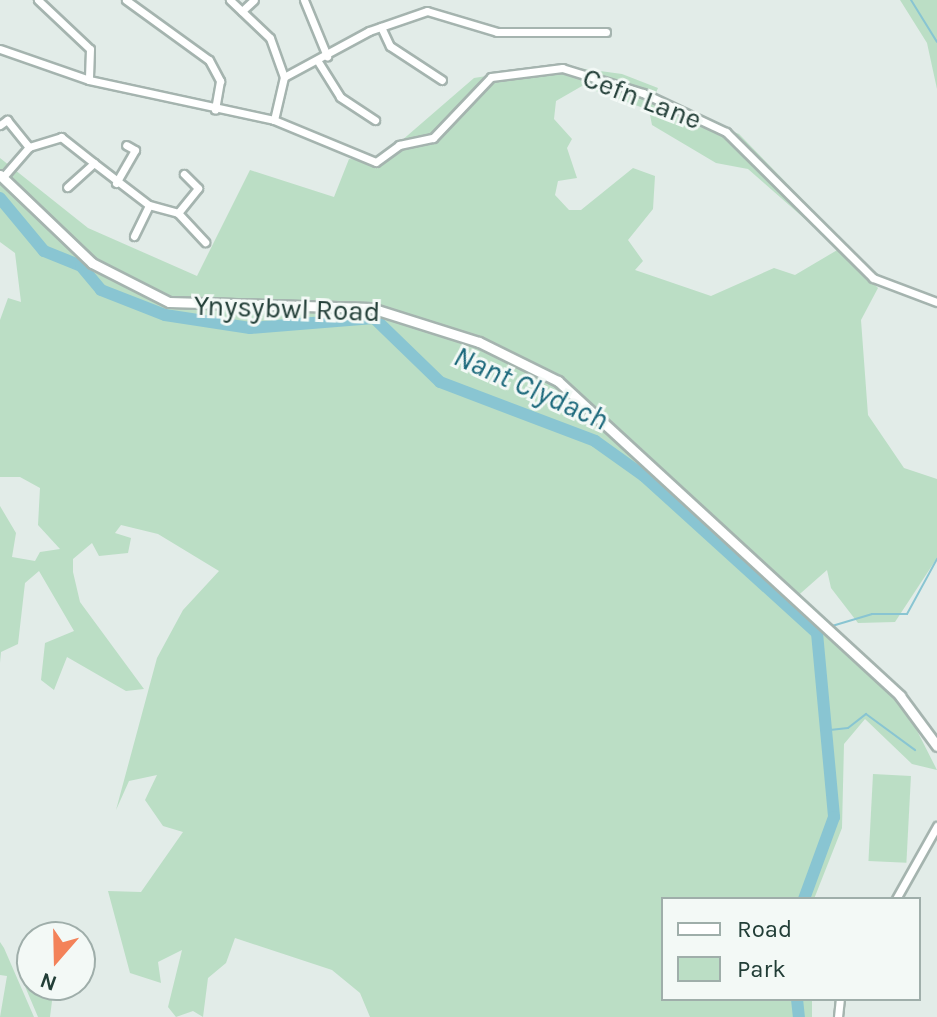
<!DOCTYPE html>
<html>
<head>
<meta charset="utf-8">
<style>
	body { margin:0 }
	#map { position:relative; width:937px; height:1017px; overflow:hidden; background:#e2ece8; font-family:Karla,sans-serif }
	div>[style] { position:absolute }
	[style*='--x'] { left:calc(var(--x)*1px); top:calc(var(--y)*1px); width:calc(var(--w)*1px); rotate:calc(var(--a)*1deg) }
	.green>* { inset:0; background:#bbdec5; transform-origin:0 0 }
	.stream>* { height:2px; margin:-1px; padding:0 1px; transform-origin:1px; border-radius:1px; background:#89c5d2 }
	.river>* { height:12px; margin:-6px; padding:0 6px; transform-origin:6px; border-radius:6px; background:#89c5d2 }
	.roads { filter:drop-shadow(2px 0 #a5b4af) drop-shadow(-2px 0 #a5b4af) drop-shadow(0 2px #a5b4af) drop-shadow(0 -2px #a5b4af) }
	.minor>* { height:7px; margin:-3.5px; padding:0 3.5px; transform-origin:3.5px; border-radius:3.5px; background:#fff }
	.secondary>* { height:9px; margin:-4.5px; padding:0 4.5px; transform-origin:4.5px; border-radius:4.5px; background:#fff }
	span { translate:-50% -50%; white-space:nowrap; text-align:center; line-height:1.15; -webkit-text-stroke:6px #f3f9f6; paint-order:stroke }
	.street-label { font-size:28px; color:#223e37 }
	.water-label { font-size:30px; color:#1b687b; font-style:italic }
	.legend { position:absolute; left:661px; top:897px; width:260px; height:104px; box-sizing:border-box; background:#f3f9f6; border:2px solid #9faeaa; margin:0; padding:10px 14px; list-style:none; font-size:24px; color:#223e37 }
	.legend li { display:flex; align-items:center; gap:16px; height:40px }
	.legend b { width:40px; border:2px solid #9faeaa }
	.north { position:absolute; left:16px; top:921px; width:80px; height:80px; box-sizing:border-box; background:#f3f9f6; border:2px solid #9faeaa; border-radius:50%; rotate:200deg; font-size:22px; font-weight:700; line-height:32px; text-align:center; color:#223e37 }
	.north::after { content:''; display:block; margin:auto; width:28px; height:36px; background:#f38259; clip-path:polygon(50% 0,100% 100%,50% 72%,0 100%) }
</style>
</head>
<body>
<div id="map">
	<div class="green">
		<div style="clip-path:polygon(900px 0,937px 0,937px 89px,927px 43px)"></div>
		<div style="clip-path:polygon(evenodd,556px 65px,622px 74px,658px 88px,655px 95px,669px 106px,739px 134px,845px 243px,840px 250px,878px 288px,861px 320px,868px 415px,904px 468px,937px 479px,937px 558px,895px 622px,858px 623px,831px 588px,827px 570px,793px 600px,907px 711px,937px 770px,912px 764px,865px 719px,844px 744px,842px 828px,814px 899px,663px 899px,663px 999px,812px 999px,812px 1017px,370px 1017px,360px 993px,332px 970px,235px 938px,226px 963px,208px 978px,203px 1017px,193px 1011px,176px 1017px,168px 1007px,182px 950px,158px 962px,161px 983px,130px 973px,108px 891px,141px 892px,183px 832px,163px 826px,145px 800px,157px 775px,129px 781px,116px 810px,157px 658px,183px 610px,219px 571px,158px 534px,121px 525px,115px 533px,131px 538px,128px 553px,99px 556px,92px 543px,73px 559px,73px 572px,80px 602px,144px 689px,126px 691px,67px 657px,54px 690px,41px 680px,45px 643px,74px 631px,39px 571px,25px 583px,18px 644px,1px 652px,0 663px,0 506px,16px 533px,12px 557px,35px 561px,40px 552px,60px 549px,38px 525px,40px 488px,20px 477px,0 477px,0 320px,8px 298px,21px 302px,15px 253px,0 242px,0 158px,88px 228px,197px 276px,250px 170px,334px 197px,349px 159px,378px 161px,474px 78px,556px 65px,582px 86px,649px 110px,652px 125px,716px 163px,748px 169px,839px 249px,795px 275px,774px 268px,711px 296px,635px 270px,643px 261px,628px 240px,653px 209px,655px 176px,633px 168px,581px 210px,569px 210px,555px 195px,558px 181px,577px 178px,567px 148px,572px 139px,554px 119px,556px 101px,582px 86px)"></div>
		<div style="left:873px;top:774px;width:38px;height:87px;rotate:3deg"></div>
		<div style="clip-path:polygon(0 942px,4px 948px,34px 1017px,0 1017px,7px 976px,0 975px)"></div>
		<div style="clip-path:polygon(32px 955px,32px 985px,54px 985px,50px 1017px,38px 1017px,24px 984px)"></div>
	</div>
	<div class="stream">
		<div style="--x:911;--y:0;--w:49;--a:58.2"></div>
		<div style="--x:832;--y:626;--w:42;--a:-16.7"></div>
		<div style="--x:872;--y:614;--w:35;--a:0"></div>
		<div style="--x:907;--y:614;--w:63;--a:-61.4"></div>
		<div style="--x:817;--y:633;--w:6;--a:-18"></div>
		<div style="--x:830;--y:730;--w:18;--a:-6"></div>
		<div style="--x:848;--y:728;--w:23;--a:-38"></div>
		<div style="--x:866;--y:714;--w:61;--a:36.3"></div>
	</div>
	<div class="river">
		<div style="--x:0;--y:198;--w:69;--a:50.3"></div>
		<div style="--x:44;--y:251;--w:40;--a:22"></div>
		<div style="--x:81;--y:266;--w:31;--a:50"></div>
		<div style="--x:101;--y:290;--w:69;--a:21.3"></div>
		<div style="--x:165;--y:315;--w:86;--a:8.7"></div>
		<div style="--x:250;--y:328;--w:124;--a:-4.6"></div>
		<div style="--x:374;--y:318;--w:92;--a:44.1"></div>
		<div style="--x:440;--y:382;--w:166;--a:20.8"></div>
		<div style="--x:595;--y:441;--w:60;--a:35.5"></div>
		<div style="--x:644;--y:476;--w:234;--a:42.2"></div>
		<div style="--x:817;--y:633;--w:185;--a:84.7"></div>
		<div style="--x:834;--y:817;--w:87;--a:110.1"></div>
		<div style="--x:797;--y:999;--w:18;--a:84"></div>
	</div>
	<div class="roads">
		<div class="minor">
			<div style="--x:38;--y:0;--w:71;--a:43.3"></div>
			<div style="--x:90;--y:49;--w:31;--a:92"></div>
			<div style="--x:126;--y:0;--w:102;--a:35.9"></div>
			<div style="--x:209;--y:60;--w:24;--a:62"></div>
			<div style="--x:220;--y:81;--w:29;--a:100"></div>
			<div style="--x:230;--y:0;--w:55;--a:43.5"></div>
			<div style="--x:270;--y:38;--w:41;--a:70.3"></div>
			<div style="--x:304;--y:0;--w:61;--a:67.7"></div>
			<div style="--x:242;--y:11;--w:16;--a:-43"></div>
			<div style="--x:381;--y:27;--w:21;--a:65"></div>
			<div style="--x:390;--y:46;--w:62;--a:33.2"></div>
			<div style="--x:0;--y:49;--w:94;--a:19.2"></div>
			<div style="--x:89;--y:80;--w:189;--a:12.2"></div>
			<div style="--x:319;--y:63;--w:40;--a:58"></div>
			<div style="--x:340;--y:97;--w:42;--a:33.3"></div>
			<div style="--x:274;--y:120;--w:110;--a:22.4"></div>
			<div style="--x:376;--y:162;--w:29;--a:-36"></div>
			<div style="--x:399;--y:145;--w:35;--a:-12"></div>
			<div style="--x:433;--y:138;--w:84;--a:-46.4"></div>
			<div style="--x:491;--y:77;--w:72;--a:-7.2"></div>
			<div style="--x:562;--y:68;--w:85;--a:17.2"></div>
			<div style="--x:643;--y:93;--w:92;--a:25.2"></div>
			<div style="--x:726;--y:132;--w:207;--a:44.8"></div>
			<div style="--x:873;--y:278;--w:68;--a:20.6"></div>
			<div style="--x:274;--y:120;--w:44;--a:-76.9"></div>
			<div style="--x:284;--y:77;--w:97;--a:-28.4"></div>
			<div style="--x:369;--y:31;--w:61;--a:-19"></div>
			<div style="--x:427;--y:11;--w:73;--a:16.7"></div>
			<div style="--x:497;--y:32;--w:109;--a:0"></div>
			<div style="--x:0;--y:125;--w:9;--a:-36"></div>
			<div style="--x:7;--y:120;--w:35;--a:51"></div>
			<div style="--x:94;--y:163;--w:69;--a:37.4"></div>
			<div style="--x:149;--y:205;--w:30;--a:15"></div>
			<div style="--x:178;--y:213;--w:40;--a:47"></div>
			<div style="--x:3;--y:177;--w:40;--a:-49"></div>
			<div style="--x:29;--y:147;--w:34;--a:-17"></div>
			<div style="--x:61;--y:137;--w:42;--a:38.2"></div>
			<div style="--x:94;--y:163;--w:36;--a:138"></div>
			<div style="--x:116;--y:183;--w:38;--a:-60"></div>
			<div style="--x:135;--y:150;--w:10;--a:-151"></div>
			<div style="--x:178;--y:213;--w:32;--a:-51"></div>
			<div style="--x:198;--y:188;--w:20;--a:-135"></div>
			<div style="--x:134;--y:236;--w:34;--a:-64"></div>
			<div style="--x:896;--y:899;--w:84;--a:-60.7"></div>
			<div style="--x:838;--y:1017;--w:18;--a:-84"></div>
		</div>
		<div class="secondary">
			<div style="--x:0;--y:175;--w:127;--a:43.7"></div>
			<div style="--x:92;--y:263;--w:86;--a:26.9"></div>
			<div style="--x:169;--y:302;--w:202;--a:1.7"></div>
			<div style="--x:371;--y:308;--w:113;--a:17.5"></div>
			<div style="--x:479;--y:342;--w:88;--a:26.3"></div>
			<div style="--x:558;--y:381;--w:465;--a:42.6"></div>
			<div style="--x:900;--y:696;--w:62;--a:53.5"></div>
		</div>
	</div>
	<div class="street-label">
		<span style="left:642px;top:99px;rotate:21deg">Cefn Lane</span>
		<span style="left:287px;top:309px;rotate:2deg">Ynysybwl Road</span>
	</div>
	<div class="water-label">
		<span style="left:531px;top:388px;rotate:24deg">Nant Clydach</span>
	</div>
	<ul class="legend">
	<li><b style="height:10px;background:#fff"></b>Road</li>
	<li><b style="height:22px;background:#bbdec5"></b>Park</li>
	</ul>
	<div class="north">N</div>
</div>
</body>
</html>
